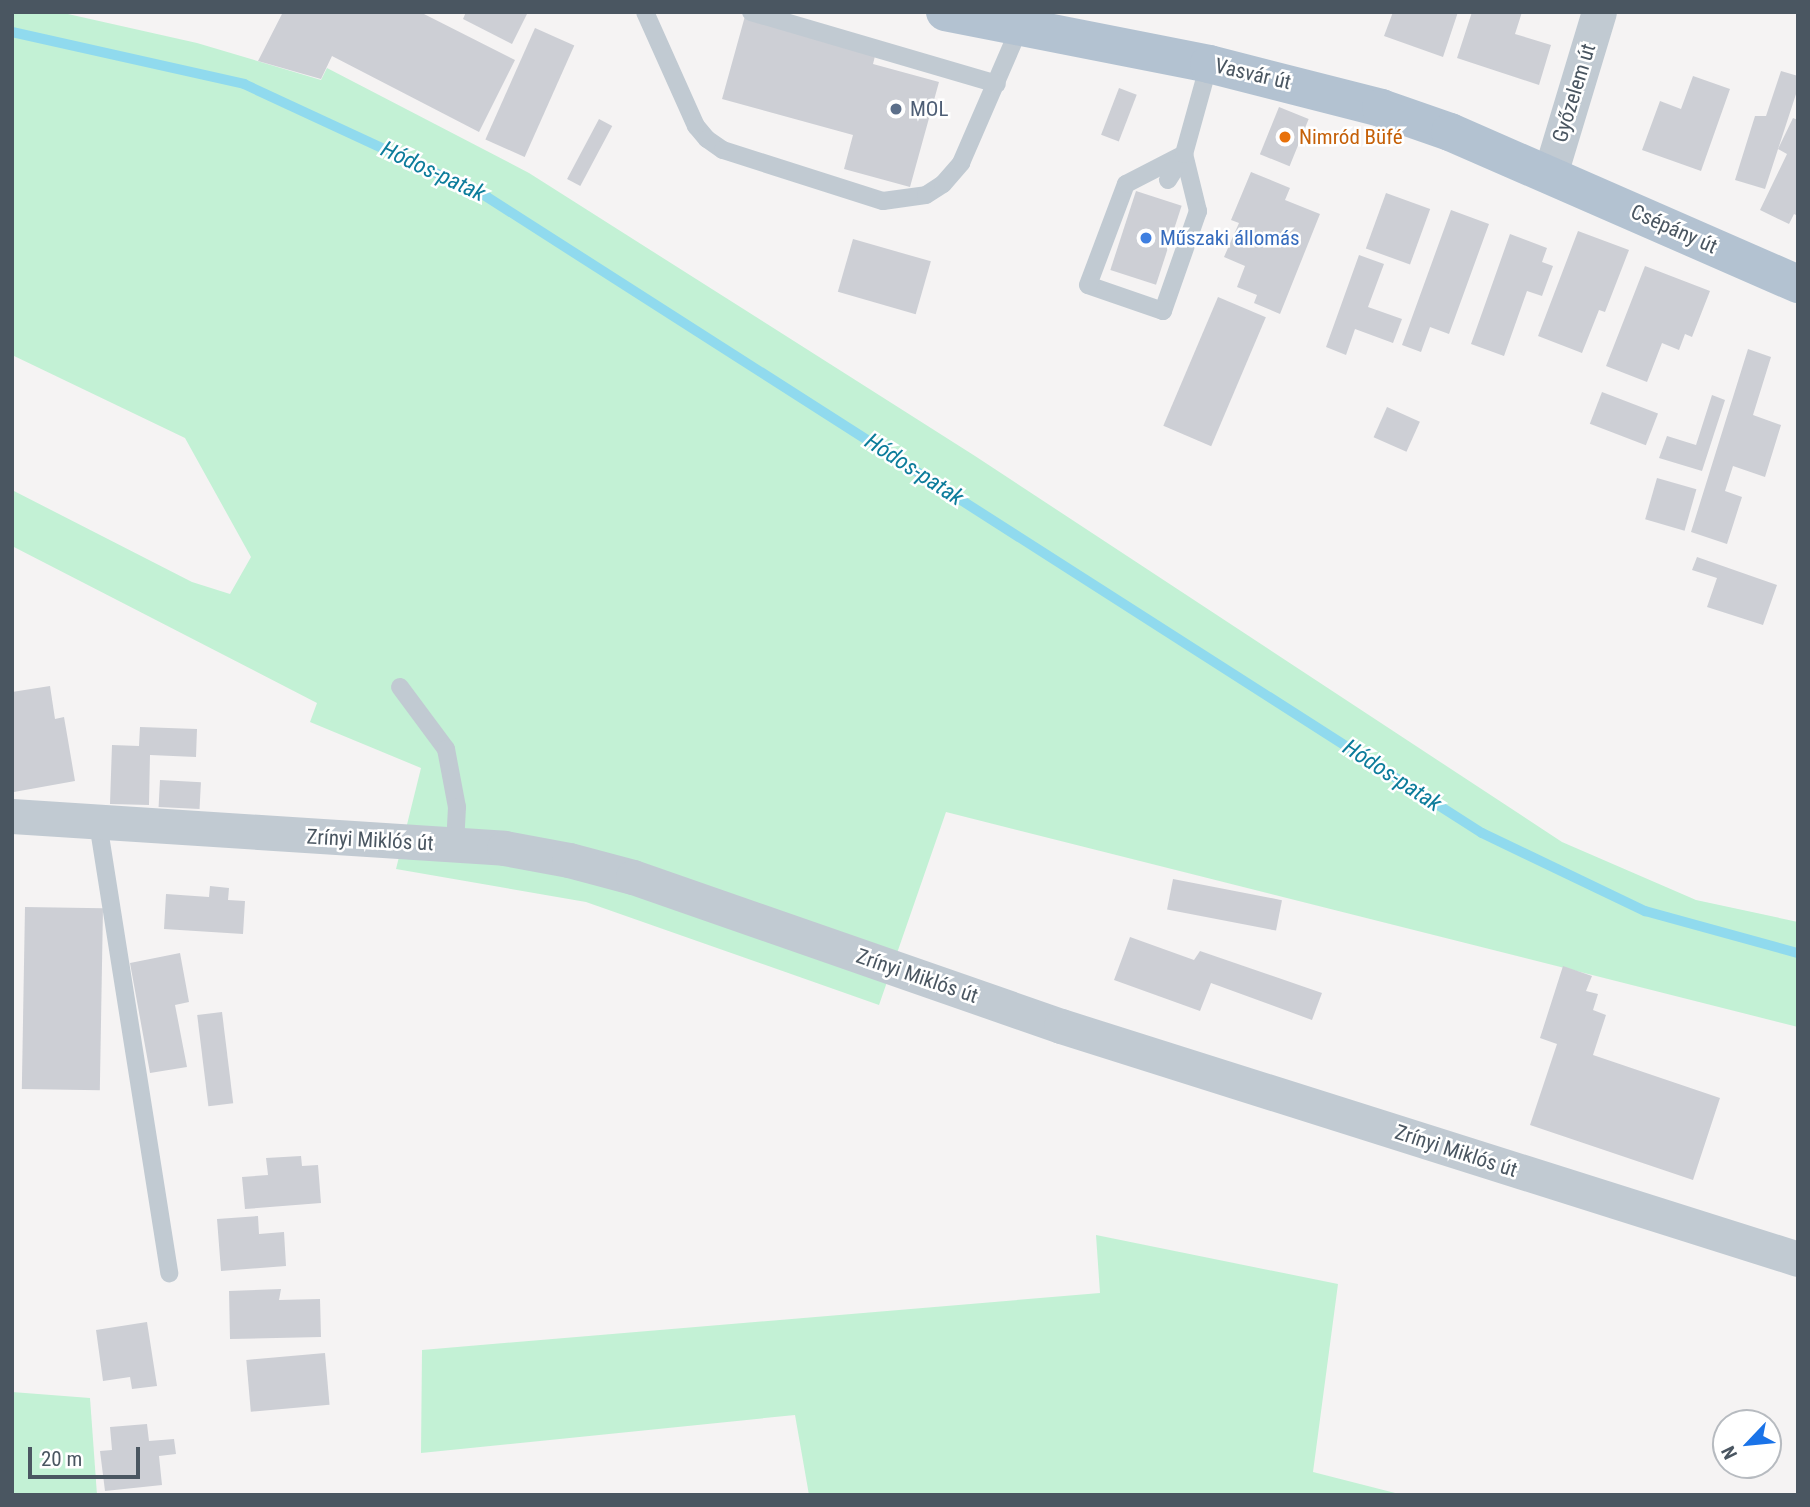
<!DOCTYPE html>
<html>
<head>
<meta charset="utf-8">
<style>
	body { margin:0 }
	#map { position:relative; width:1810px; height:1507px; overflow:hidden; background:#f5f3f3; font-family:"Roboto Condensed",sans-serif }
	div>[style] { position:absolute }
	[style*='--x'] { left:calc(var(--x)*1px); top:calc(var(--y)*1px); width:calc(var(--w)*1px); rotate:calc(var(--a)*1deg) }
	.green>* { inset:0; background:#c3f1d5 }
	.stream>* { height:10px; margin:-5px; padding:0 5px; transform-origin:5px; border-radius:5px; background:#90daee }
	.building>* { inset:0; background:#cdcfd5; transform-origin:0 0 }
	.lane>* { height:18px; margin:-9px; padding:0 9px; transform-origin:9px; border-radius:9px; background:#c1cad2 }
	.street>* { height:35px; margin:-17.5px; padding:0 17.5px; transform-origin:17.5px; border-radius:17.5px; background:#c1cad2 }
	.primary>* { height:38px; margin:-19px; padding:0 19px; transform-origin:19px; border-radius:19px; background:#b3c2d1 }
	.dots>* { width:19px; height:19px; translate:-50% -50%; box-sizing:border-box; border:4px solid #fff; border-radius:50% }
	span { translate:-50% -50%; white-space:nowrap; text-align:center; line-height:1.15; -webkit-text-stroke:5px #fff; paint-order:stroke }
	.street-label { font-size:21px; color:#4a5661 }
	.service-label { font-size:21px; color:#4e5e75 }
	.left { translate:0 -50%; text-align:left }
	.food-label { font-size:21px; color:#c56008 }
	.shop-label { font-size:21px; color:#366cbe }
	.water-label { font-size:23px; color:#0c7c9b; font-style:italic }
	.frame { position:absolute; inset:0; border:14px solid #4a5661; pointer-events:none }
	.north { position:absolute; left:1712px; top:1409px; width:70px; height:70px; box-sizing:border-box; background:#fff; border:2px solid #b7bbc0; border-radius:50%; rotate:244deg; font-size:19px; font-weight:700; line-height:28px; text-align:center; color:#4a5661 }
	.north::after { content:''; display:block; margin:auto; width:24px; height:32px; background:#1a73e8; clip-path:polygon(50% 0,100% 100%,50% 72%,0 100%) }
	.scale { position:absolute; left:28px; top:1447px; width:112px; height:32px; box-sizing:border-box; border:4px solid #4a5661; border-top:0; padding-left:9px; font-size:21px; line-height:24px; white-space:nowrap; color:#4a5661; -webkit-text-stroke:5px #fff; paint-order:stroke }
</style>
</head>
<body>
<div id="map">
	<div class="green">
		<div style="clip-path:polygon(12px 12px,59px 12px,197px 43px,321px 80px,327px 68px,529px 173px,975px 456px,1562px 842px,1696px 900px,1798px 922px,1798px 1027px,946px 812px,879px 1005px,586px 902px,396px 869px,421px 768px,310px 722px,317px 703px,12px 546px,12px 490px,192px 582px,230px 594px,251px 557px,185px 438px,12px 355px)"></div>
		<div style="clip-path:polygon(1096px 1235px,1338px 1284px,1313px 1472px,1403px 1495px,809px 1495px,795px 1415px,421px 1453px,422px 1350px,1100px 1293px)"></div>
		<div style="clip-path:polygon(12px 1392px,90px 1398px,97px 1495px,12px 1495px)"></div>
	</div>
	<div class="stream">
		<div style="--x:12;--y:32;--w:238;--a:12.6"></div>
		<div style="--x:244;--y:84;--w:268;--a:24.9"></div>
		<div style="--x:487;--y:197;--w:1181;--a:32.59"></div>
		<div style="--x:1482;--y:833;--w:181;--a:25.6"></div>
		<div style="--x:1645;--y:911;--w:159;--a:15.4"></div>
	</div>
	<div class="building">
		<div style="clip-path:polygon(283px 12px,420px 12px,515px 60px,479px 132px,332px 56px,321px 79px,258px 61px)"></div>
		<div style="clip-path:polygon(466px 12px,528px 12px,512px 44px,463px 19px)"></div>
		<div style="clip-path:polygon(1393px 12px,1458px 12px,1443px 57px,1384px 36px)"></div>
		<div style="clip-path:polygon(1472px 12px,1522px 12px,1515px 34px,1551px 45px,1539px 85px,1457px 58px)"></div>
		<div style="clip-path:polygon(745px 16px,876px 52px,873px 64px,939px 82px,910px 187px,844px 169px,853px 135px,722px 99px)"></div>
		<div style="left:535px;top:28px;width:43px;height:122px;rotate:24deg"></div>
		<div style="clip-path:polygon(1781px 71px,1798px 76px,1798px 88px,1765px 189px,1735px 180px,1755px 116px,1766px 116px)"></div>
		<div style="clip-path:polygon(1693px 76px,1730px 89px,1701px 171px,1642px 150px,1660px 101px,1681px 109px)"></div>
		<div style="left:1119px;top:88px;width:19px;height:50px;rotate:21deg"></div>
		<div style="left:1279px;top:107px;width:32px;height:51px;rotate:22deg"></div>
		<div style="clip-path:polygon(1793px 118px,1798px 120px,1798px 216px,1794px 214px,1789px 224px,1760px 210px,1787px 154px,1778px 149px)"></div>
		<div style="left:599px;top:119px;width:15px;height:68px;rotate:28deg"></div>
		<div style="clip-path:polygon(1251px 172px,1290px 188px,1285px 200px,1320px 214px,1280px 314px,1254px 303px,1257px 295px,1237px 287px,1245px 266px,1224px 257px,1239px 223px,1231px 220px)"></div>
		<div style="left:1136px;top:191px;width:48px;height:83px;rotate:18deg"></div>
		<div style="left:1386px;top:193px;width:47px;height:59px;rotate:20deg"></div>
		<div style="clip-path:polygon(1451px 210px,1489px 224px,1449px 334px,1430px 327px,1421px 352px,1402px 345px)"></div>
		<div style="clip-path:polygon(1578px 231px,1629px 250px,1605px 312px,1599px 310px,1582px 353px,1538px 336px)"></div>
		<div style="clip-path:polygon(1510px 234px,1547px 248px,1542px 262px,1553px 266px,1542px 296px,1527px 291px,1504px 356px,1471px 344px)"></div>
		<div style="left:853px;top:239px;width:81px;height:55px;rotate:16deg"></div>
		<div style="clip-path:polygon(1359px 255px,1384px 264px,1368px 307px,1402px 319px,1393px 343px,1355px 329px,1346px 355px,1326px 347px)"></div>
		<div style="clip-path:polygon(1645px 266px,1710px 291px,1692px 337px,1685px 334px,1679px 350px,1662px 343px,1647px 382px,1606px 366px)"></div>
		<div style="left:1218px;top:297px;width:52px;height:140px;rotate:23deg"></div>
		<div style="clip-path:polygon(1748px 349px,1771px 357px,1753px 415px,1781px 425px,1765px 477px,1733px 466px,1725px 491px,1742px 497px,1727px 544px,1691px 532px)"></div>
		<div style="left:1602px;top:392px;width:60px;height:34px;rotate:21deg"></div>
		<div style="clip-path:polygon(1712px 395px,1725px 400px,1702px 471px,1659px 458px,1667px 436px,1696px 445px)"></div>
		<div style="left:1387px;top:407px;width:36px;height:33px;rotate:24deg"></div>
		<div style="left:1657px;top:478px;width:41px;height:43px;rotate:16deg"></div>
		<div style="clip-path:polygon(1697px 557px,1777px 585px,1763px 625px,1707px 607px,1717px 578px,1692px 570px)"></div>
		<div style="clip-path:polygon(50px 686px,55px 719px,64px 717px,75px 781px,14px 792px,12px 692px)"></div>
		<div style="clip-path:polygon(140px 727px,197px 729px,196px 757px,150px 755px,149px 805px,110px 804px,112px 745px,139px 746px)"></div>
		<div style="left:160px;top:780px;width:41px;height:27px;rotate:3deg"></div>
		<div style="left:1173px;top:879px;width:111px;height:31px;rotate:11deg"></div>
		<div style="clip-path:polygon(210px 886px,229px 888px,228px 900px,245px 901px,243px 934px,164px 929px,166px 894px,209px 897px)"></div>
		<div style="left:25px;top:907px;width:78px;height:182px;rotate:1deg"></div>
		<div style="clip-path:polygon(1130px 937px,1194px 960px,1200px 951px,1322px 993px,1312px 1020px,1211px 983px,1200px 1011px,1114px 980px)"></div>
		<div style="clip-path:polygon(180px 953px,189px 1002px,175px 1005px,187px 1067px,150px 1073px,130px 963px)"></div>
		<div style="clip-path:polygon(1563px 966px,1592px 976px,1586px 991px,1598px 994px,1593px 1010px,1606px 1015px,1593px 1055px,1720px 1098px,1693px 1180px,1530px 1125px,1557px 1044px,1540px 1038px)"></div>
		<div style="left:222px;top:1012px;width:92px;height:25px;rotate:83deg"></div>
		<div style="clip-path:polygon(301px 1156px,302px 1166px,318px 1165px,321px 1203px,245px 1209px,242px 1177px,268px 1175px,266px 1158px)"></div>
		<div style="clip-path:polygon(258px 1216px,259px 1234px,284px 1232px,286px 1266px,221px 1271px,217px 1219px)"></div>
		<div style="clip-path:polygon(281px 1289px,279px 1300px,320px 1299px,321px 1337px,230px 1339px,229px 1291px)"></div>
		<div style="clip-path:polygon(147px 1322px,157px 1386px,132px 1389px,130px 1377px,103px 1381px,96px 1330px)"></div>
		<div style="left:325px;top:1353px;width:52px;height:79px;rotate:85deg"></div>
		<div style="clip-path:polygon(147px 1424px,149px 1441px,174px 1439px,176px 1454px,159px 1456px,162px 1485px,105px 1491px,100px 1451px,112px 1450px,110px 1427px)"></div>
	</div>
	<div class="lane">
		<div style="--x:645;--y:12;--w:125;--a:65.9"></div>
		<div style="--x:696;--y:126;--w:17;--a:50"></div>
		<div style="--x:707;--y:139;--w:19;--a:35"></div>
		<div style="--x:723;--y:150;--w:168;--a:17.7"></div>
		<div style="--x:883;--y:201;--w:43;--a:-7.9"></div>
		<div style="--x:926;--y:195;--w:20;--a:-33"></div>
		<div style="--x:943;--y:184;--w:28;--a:-49"></div>
		<div style="--x:961;--y:163;--w:146;--a:-66.6"></div>
		<div style="--x:751;--y:12;--w:256;--a:16.3"></div>
		<div style="--x:1184;--y:154;--w:59;--a:76.2"></div>
		<div style="--x:1198;--y:211;--w:106;--a:109.3"></div>
		<div style="--x:1163;--y:311;--w:79;--a:-160.9"></div>
		<div style="--x:1088;--y:285;--w:108;--a:-69.4"></div>
		<div style="--x:1126;--y:184;--w:65;--a:-27.3"></div>
		<div style="--x:1168;--y:180;--w:31;--a:-58"></div>
		<div style="--x:1184;--y:154;--w:93;--a:-74.5"></div>
		<div style="--x:400;--y:687;--w:77;--a:53.4"></div>
		<div style="--x:446;--y:749;--w:59;--a:79.3"></div>
		<div style="--x:457;--y:807;--w:38;--a:93"></div>
		<div style="--x:98;--y:823;--w:456;--a:81"></div>
	</div>
	<div class="street">
		<div style="--x:1550;--y:174;--w:169;--a:-73.2"></div>
		<div style="--x:12;--y:816;--w:493;--a:3.7"></div>
		<div style="--x:504;--y:848;--w:66;--a:10.5"></div>
		<div style="--x:569;--y:860;--w:66;--a:14.9"></div>
		<div style="--x:633;--y:877;--w:453;--a:19.2"></div>
		<div style="--x:1061;--y:1026;--w:773;--a:17.54"></div>
	</div>
	<div class="primary">
		<div style="--x:945;--y:12;--w:269;--a:11.1"></div>
		<div style="--x:1209;--y:64;--w:178;--a:14.3"></div>
		<div style="--x:1381;--y:108;--w:73;--a:19.2"></div>
		<div style="--x:1450;--y:132;--w:380;--a:23.6"></div>
	</div>
	<div class="dots">
		<div style="left:896px;top:109px;background:#5c6f8a"></div>
		<div style="left:1285px;top:137px;background:#e8710a"></div>
		<div style="left:1146px;top:238px;background:#3f7fe0"></div>
	</div>
	<div class="street-label">
		<span style="left:1253px;top:74px;rotate:13deg">Vasvár út</span>
		<span style="left:1574px;top:93px;rotate:-73deg">Győzelem út</span>
		<span style="left:1674px;top:229px;rotate:24deg">Csépány út</span>
		<span style="left:370px;top:840px;rotate:3deg">Zrínyi Miklós út</span>
		<span style="left:917px;top:976px;rotate:19deg">Zrínyi Miklós út</span>
		<span style="left:1456px;top:1151px;rotate:18deg">Zrínyi Miklós út</span>
	</div>
	<div class="service-label">
		<span class="left" style="left:910px;top:109px">MOL</span>
	</div>
	<div class="food-label">
		<span class="left" style="left:1299px;top:137px">Nimród Büfé</span>
	</div>
	<div class="shop-label">
		<span class="left" style="left:1160px;top:238px">Műszaki állomás</span>
	</div>
	<div class="water-label">
		<span style="left:433px;top:172px;rotate:25deg">Hódos-patak</span>
		<span style="left:914px;top:470px;rotate:33deg">Hódos-patak</span>
		<span style="left:1392px;top:776px;rotate:33deg">Hódos-patak</span>
	</div>
	<div class="frame"></div>
	<div class="north">N</div>
	<div class="scale">20 m</div>
</div>
</body>
</html>
